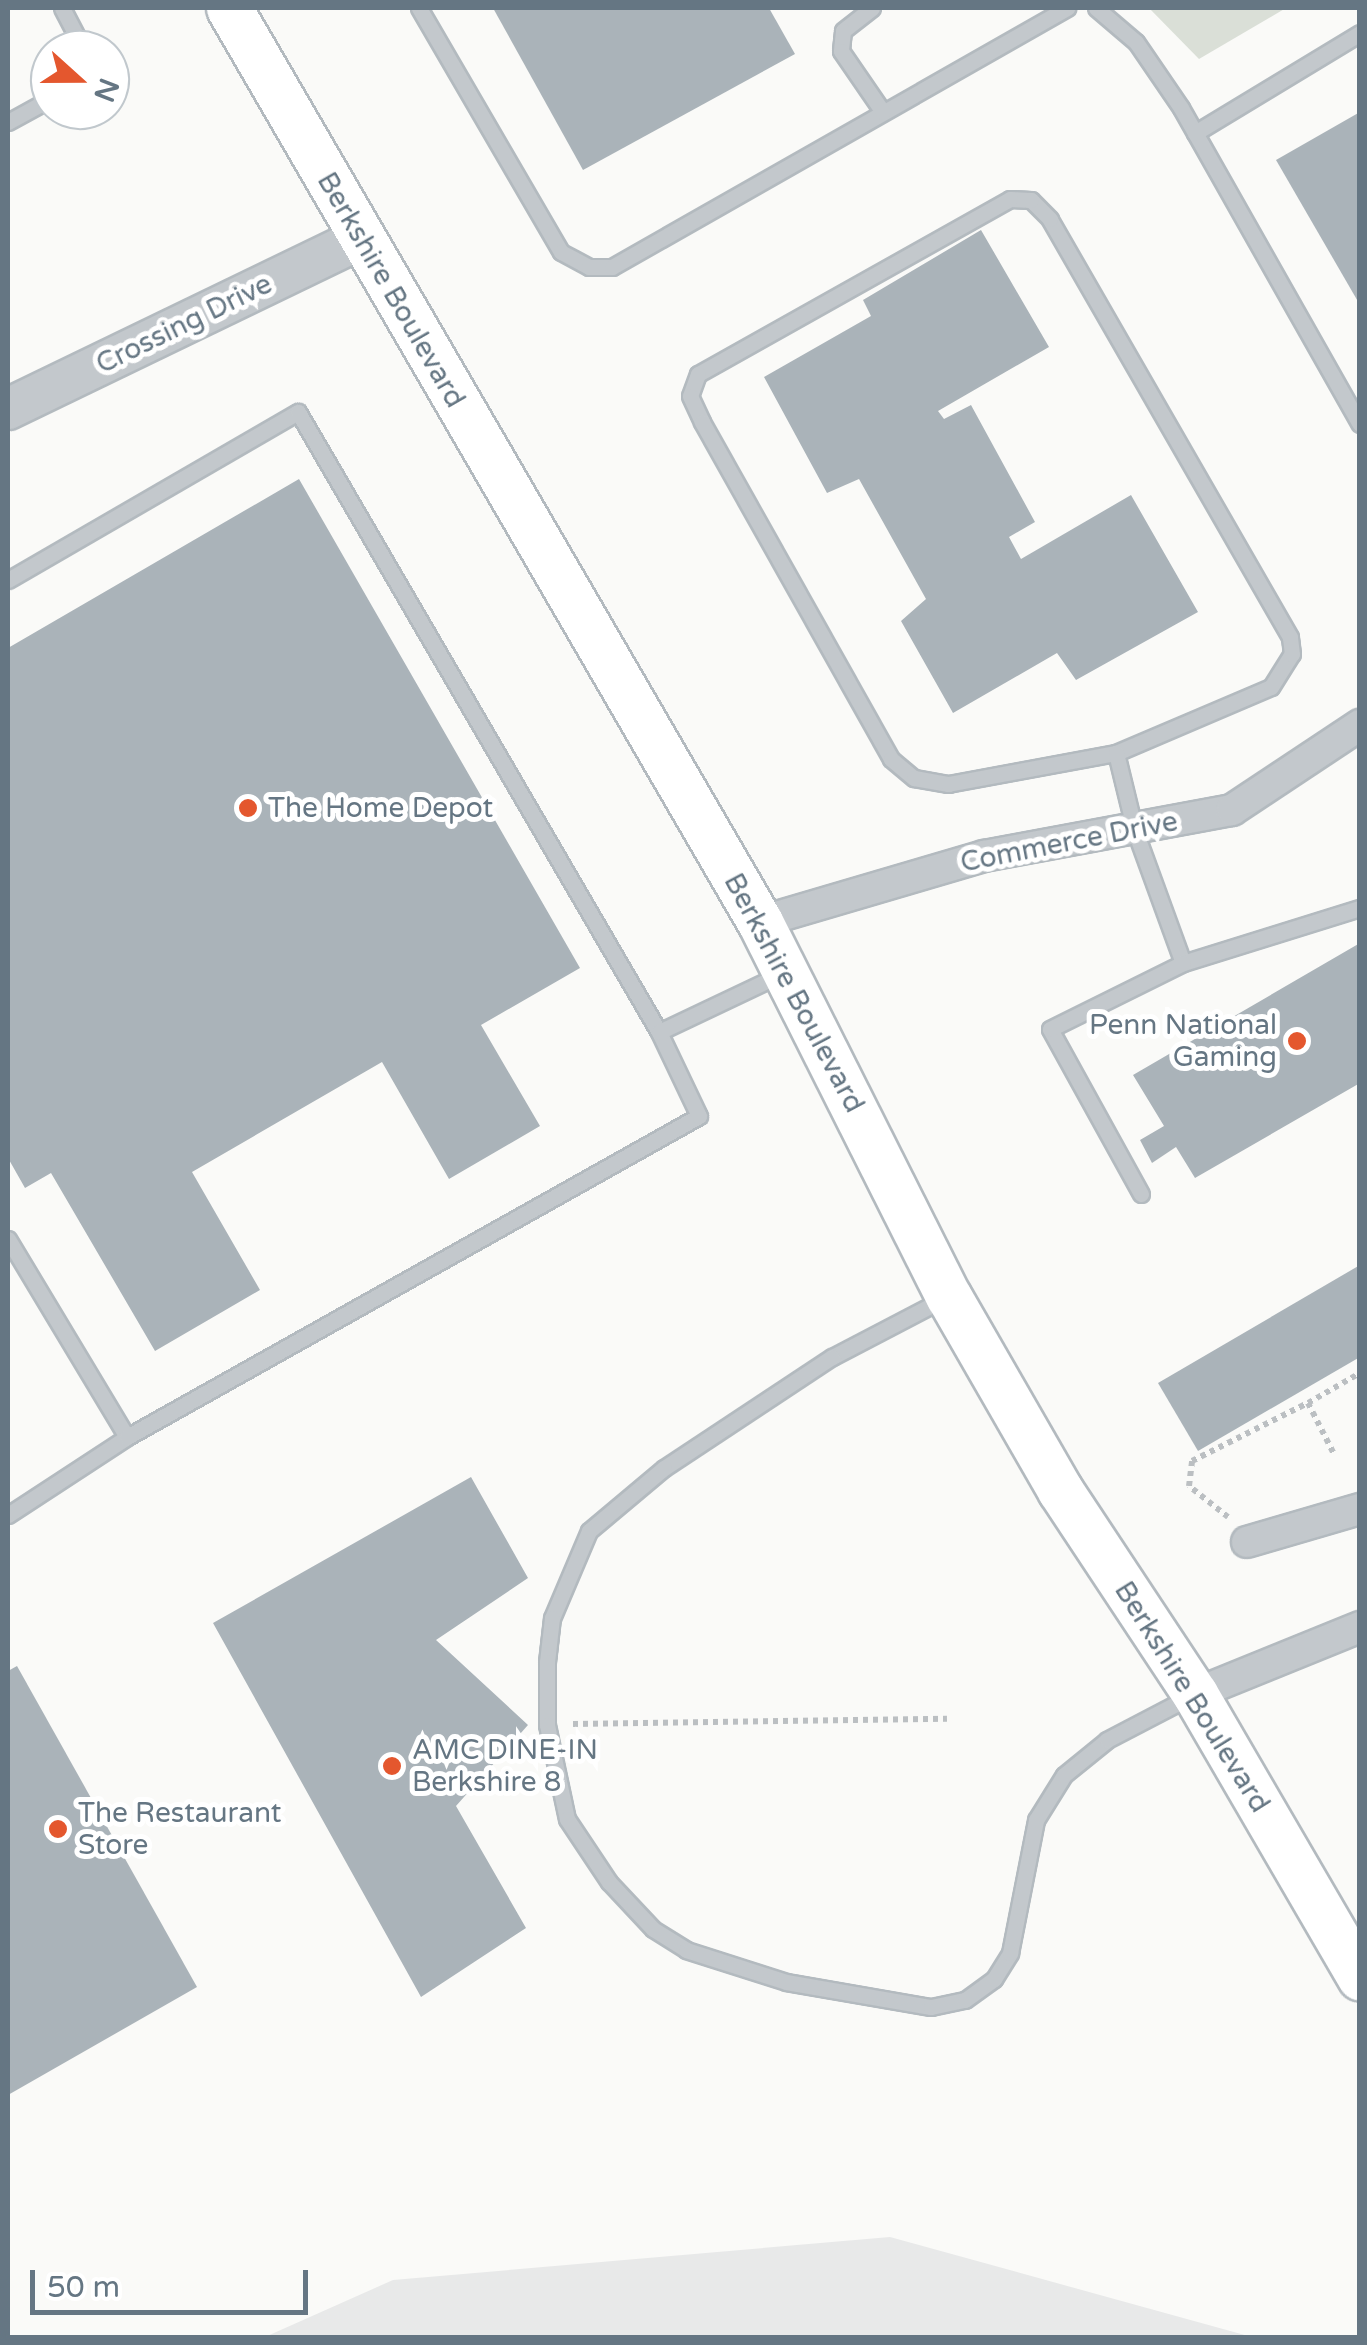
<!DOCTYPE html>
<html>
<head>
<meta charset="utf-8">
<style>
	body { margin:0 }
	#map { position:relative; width:1367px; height:2345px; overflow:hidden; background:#fafaf8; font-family:"Varela Round",sans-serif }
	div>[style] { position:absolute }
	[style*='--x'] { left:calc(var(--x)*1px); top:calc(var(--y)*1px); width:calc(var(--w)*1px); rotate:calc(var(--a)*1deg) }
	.built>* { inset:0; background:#e8e9e9 }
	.green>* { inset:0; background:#dadfd7 }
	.building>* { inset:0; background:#aab3b9 }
	.path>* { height:6px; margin-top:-3px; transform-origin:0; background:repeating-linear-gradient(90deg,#bbbfc2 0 5px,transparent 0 10px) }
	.roads { filter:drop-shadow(2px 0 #b3babf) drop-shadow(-2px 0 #b3babf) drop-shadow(0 2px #b3babf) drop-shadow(0 -2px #b3babf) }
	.service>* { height:15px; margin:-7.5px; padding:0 7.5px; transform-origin:7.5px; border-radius:7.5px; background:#c3c8cc }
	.minor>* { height:30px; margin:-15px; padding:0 15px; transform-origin:15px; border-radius:15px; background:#c3c8cc }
	.tertiary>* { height:40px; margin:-20px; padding:0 20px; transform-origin:20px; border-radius:20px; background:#c3c8cc }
	.secondary>* { height:45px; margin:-22.5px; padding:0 22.5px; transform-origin:22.5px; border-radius:22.5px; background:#fff }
	.dots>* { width:28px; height:28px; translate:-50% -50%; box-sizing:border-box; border:5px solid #fff; border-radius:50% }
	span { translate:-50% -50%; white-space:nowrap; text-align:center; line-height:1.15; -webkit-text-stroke:10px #fff; paint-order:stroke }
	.street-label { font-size:28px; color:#657683 }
	.poi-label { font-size:28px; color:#657683 }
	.left { translate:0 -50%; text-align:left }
	.right { translate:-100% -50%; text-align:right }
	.frame { position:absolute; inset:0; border:10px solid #657683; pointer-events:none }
	.north { position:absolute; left:30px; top:30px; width:100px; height:100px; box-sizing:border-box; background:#fff; border:2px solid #c1c8cd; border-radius:50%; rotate:111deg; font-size:28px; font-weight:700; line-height:40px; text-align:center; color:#657683 }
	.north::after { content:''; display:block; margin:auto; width:35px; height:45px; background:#e4572e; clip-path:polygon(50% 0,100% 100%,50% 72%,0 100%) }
	.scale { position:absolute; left:30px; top:2270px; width:278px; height:45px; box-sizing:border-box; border:5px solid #657683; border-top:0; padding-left:12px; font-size:30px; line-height:35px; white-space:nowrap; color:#657683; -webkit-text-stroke:8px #fff; paint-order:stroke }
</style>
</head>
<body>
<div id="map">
	<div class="built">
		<div style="clip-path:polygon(890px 2237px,1252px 2337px,265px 2337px,393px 2280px)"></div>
	</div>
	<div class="green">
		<div style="clip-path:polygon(1149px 8px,1286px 8px,1199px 59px)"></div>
	</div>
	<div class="building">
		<div style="clip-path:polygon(493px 8px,769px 8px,795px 54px,583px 170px)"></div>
		<div style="clip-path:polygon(1360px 112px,1360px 305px,1276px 160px)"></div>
		<div style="clip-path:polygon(981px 230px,1049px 347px,938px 411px,944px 419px,971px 405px,1035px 522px,1009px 537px,1021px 559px,1131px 495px,1198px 612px,1076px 680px,1057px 653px,953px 713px,901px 621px,926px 599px,859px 479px,827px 493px,764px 377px,871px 316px,863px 300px)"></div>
		<div style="clip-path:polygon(299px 479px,580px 968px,481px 1025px,540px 1126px,449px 1179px,382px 1062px,192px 1172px,260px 1290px,155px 1351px,51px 1173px,25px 1188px,8px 1158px,8px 648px)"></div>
		<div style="clip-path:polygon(1360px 943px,1360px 1083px,1195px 1178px,1176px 1147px,1152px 1163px,1140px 1140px,1164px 1126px,1133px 1075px)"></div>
		<div style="clip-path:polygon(1360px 1265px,1360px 1357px,1198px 1451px,1158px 1383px)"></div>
		<div style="clip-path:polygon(471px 1477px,528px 1578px,436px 1640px,528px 1725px,456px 1806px,526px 1928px,421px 1997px,213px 1623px)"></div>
		<div style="clip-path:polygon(17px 1666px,197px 1987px,8px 2095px,8px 1671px)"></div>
	</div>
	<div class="path">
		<div style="--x:1308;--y:1403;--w:60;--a:-30"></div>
		<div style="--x:1228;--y:1517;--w:50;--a:-141.5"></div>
		<div style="--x:1189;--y:1486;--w:25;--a:-83"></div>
		<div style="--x:1192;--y:1461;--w:130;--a:-26.6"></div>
		<div style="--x:1308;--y:1403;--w:57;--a:63"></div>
		<div style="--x:573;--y:1724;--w:374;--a:-0.8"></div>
	</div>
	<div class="roads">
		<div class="service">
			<div style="--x:62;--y:8;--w:47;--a:62.4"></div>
			<div style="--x:419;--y:8;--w:282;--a:59.8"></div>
			<div style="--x:561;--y:252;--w:32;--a:28"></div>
			<div style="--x:589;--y:267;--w:23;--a:0"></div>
			<div style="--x:612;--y:267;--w:524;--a:-29.65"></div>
			<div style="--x:872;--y:8;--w:37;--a:142"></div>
			<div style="--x:843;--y:31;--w:20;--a:96"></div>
			<div style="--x:841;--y:51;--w:74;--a:55.5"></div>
			<div style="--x:1096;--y:8;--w:52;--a:40.4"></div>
			<div style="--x:1136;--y:42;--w:80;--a:55.7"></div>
			<div style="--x:1181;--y:108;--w:363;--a:60.5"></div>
			<div style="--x:8;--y:122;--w:48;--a:-28.7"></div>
			<div style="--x:1195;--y:133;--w:193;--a:-31.2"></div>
			<div style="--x:8;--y:580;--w:335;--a:-30.1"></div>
			<div style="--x:298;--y:412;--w:717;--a:59.79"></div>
			<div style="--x:1116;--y:753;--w:168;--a:-23.1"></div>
			<div style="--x:1271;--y:687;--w:39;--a:-58"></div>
			<div style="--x:1292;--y:654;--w:17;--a:-97"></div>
			<div style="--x:1290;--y:637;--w:482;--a:-119.9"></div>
			<div style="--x:1050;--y:219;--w:27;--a:-135"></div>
			<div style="--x:1031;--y:200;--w:21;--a:-177"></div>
			<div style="--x:1010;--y:199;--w:358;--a:150.7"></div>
			<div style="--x:698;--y:374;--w:23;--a:110"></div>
			<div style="--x:690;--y:396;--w:29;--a:65"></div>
			<div style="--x:702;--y:422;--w:386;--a:60.7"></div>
			<div style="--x:891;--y:759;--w:30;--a:40"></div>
			<div style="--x:914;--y:778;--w:35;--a:10"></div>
			<div style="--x:948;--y:784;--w:171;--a:-10.5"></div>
			<div style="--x:1116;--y:753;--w:80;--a:76.3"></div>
			<div style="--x:1135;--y:831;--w:140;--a:70"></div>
			<div style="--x:1183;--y:963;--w:185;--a:-17.3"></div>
			<div style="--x:1141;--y:1194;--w:188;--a:-118.9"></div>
			<div style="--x:1050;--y:1029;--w:148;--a:-26.4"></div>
			<div style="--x:8;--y:1239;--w:231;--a:59"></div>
			<div style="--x:945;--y:1298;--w:127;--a:152.4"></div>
			<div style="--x:832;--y:1357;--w:201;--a:146.5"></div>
			<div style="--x:664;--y:1468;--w:98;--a:140"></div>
			<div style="--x:589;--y:1531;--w:95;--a:113"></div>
			<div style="--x:552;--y:1618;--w:44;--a:96.5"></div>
			<div style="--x:547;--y:1662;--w:63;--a:90"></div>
			<div style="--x:547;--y:1725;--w:96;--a:78"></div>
			<div style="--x:567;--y:1819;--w:76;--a:56.3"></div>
			<div style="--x:609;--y:1882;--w:64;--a:46.9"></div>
			<div style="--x:653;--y:1929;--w:39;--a:32"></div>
			<div style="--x:686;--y:1950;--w:105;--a:17.7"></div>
			<div style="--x:786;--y:1982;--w:147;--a:9.8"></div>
			<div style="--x:931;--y:2007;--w:35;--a:-12"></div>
			<div style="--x:965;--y:2000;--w:36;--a:-36"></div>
			<div style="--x:994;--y:1979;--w:31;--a:-58"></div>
			<div style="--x:1010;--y:1953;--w:136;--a:-78.9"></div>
			<div style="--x:1036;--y:1820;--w:53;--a:-58.1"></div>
			<div style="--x:1064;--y:1775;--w:55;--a:-39.1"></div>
			<div style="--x:1107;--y:1740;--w:95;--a:-27.6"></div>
			<div style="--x:8;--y:1515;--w:142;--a:-33.2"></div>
			<div style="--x:127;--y:1437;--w:656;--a:-29.3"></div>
			<div style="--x:699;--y:1116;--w:93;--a:-115.5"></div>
			<div style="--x:659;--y:1032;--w:137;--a:-25.4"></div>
		</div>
		<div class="minor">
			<div style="--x:760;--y:922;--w:234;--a:-16.4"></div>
			<div style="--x:984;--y:856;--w:252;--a:-10.5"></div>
			<div style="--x:1232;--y:810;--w:154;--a:-33.6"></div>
			<div style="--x:1247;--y:1542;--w:118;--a:-16.3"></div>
			<div style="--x:1195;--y:1694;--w:178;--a:-22.1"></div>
		</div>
		<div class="tertiary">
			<div style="--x:8;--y:409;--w:391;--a:-25.8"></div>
		</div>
		<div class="secondary">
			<div style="--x:229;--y:8;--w:1057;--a:59.85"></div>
			<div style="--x:760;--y:922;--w:420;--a:63.3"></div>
			<div style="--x:949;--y:1297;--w:223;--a:60.1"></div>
			<div style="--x:1060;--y:1490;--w:245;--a:56.5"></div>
			<div style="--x:1195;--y:1694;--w:328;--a:59.8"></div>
		</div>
	</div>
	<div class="dots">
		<div style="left:248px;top:808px;background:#e4572e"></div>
		<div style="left:1297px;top:1041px;background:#e4572e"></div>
		<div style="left:392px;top:1766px;background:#e4572e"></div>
		<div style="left:58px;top:1829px;background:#e4572e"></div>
	</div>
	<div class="street-label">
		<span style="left:391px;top:290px;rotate:60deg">Berkshire Boulevard</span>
		<span style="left:184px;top:324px;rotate:-26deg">Crossing Drive</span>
		<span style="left:1069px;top:842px;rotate:-11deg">Commerce Drive</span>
		<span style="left:794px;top:993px;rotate:62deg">Berkshire Boulevard</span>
		<span style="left:1192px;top:1697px;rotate:58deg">Berkshire Boulevard</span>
	</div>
	<div class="poi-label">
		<span class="left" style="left:268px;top:808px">The Home Depot</span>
		<span class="right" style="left:1277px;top:1041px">Penn National<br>Gaming</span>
		<span class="left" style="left:412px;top:1766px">AMC DINE-IN<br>Berkshire 8</span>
		<span class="left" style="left:78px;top:1829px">The Restaurant<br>Store</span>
	</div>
	<div class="frame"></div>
	<div class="north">N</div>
	<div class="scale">50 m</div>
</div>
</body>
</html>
